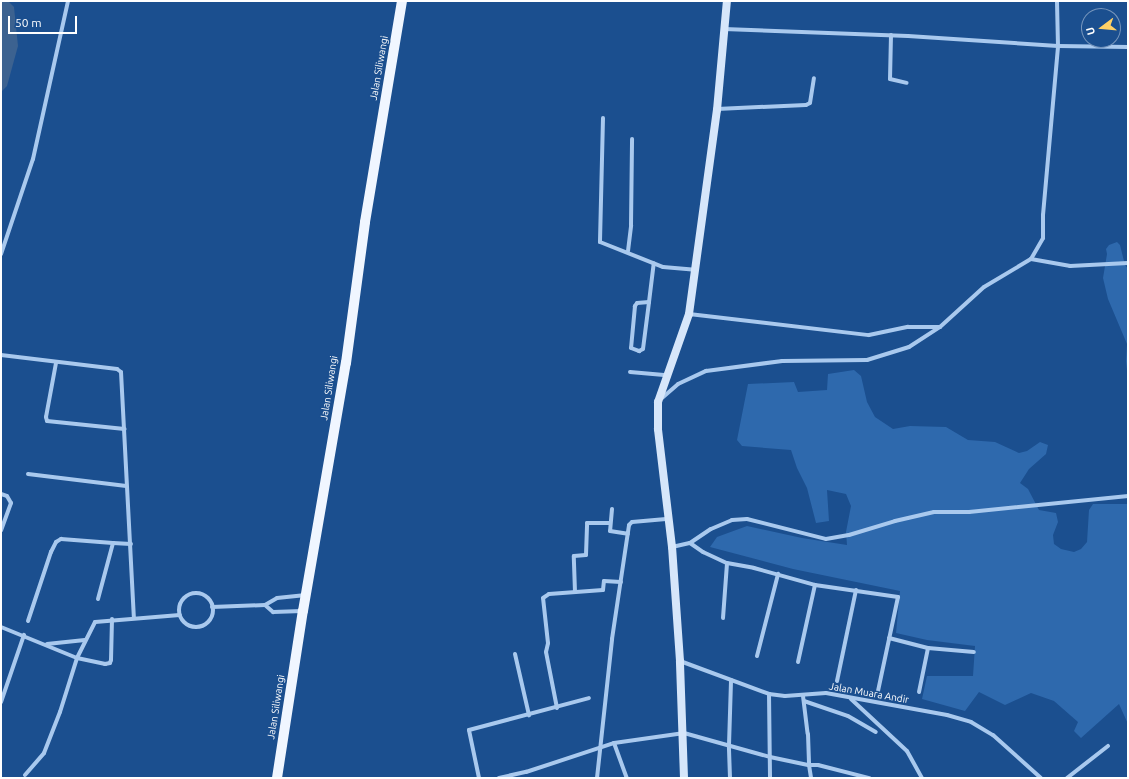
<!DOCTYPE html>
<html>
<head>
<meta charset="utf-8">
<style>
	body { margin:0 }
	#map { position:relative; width:1129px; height:779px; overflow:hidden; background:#1b4f8f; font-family:Ubuntu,sans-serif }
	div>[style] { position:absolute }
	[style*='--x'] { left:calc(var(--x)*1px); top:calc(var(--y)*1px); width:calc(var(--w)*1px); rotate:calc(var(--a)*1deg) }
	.green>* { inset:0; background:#2e69ad }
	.water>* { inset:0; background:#3c6290 }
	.minor>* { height:4px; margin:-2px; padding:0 2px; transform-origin:2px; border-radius:2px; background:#a9c9ee }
	.minor>.ring { margin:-2px; padding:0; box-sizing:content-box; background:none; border:4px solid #a9c9ee; border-radius:50% }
	.secondary>* { height:8px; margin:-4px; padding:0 4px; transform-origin:4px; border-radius:4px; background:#d6e6fa }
	.primary>* { height:10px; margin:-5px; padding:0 5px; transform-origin:5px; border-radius:5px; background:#f0f6ff }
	span { translate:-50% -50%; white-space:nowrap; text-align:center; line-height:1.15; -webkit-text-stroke:3px #1b4f8f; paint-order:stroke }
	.street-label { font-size:10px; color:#fff }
	.frame { position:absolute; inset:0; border:2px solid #fff; pointer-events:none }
	.north { position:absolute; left:1081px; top:8px; width:40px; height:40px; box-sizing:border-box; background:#1b4f8f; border:1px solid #7695bc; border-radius:50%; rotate:254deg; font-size:11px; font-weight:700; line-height:16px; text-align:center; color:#fff }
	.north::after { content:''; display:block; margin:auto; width:14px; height:18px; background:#ffd166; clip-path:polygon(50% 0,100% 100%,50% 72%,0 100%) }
	.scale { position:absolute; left:8px; top:16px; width:69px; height:18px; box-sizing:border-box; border:2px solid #fff; border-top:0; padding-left:5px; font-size:12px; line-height:14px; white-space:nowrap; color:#fff; -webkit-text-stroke:3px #1b4f8f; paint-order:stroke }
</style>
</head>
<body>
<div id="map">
	<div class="green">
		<div style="clip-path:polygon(1117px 242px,1120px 245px,1125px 265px,1128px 269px,1128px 380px,1126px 361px,1127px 344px,1108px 299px,1103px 278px,1107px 254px,1106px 249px,1109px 245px)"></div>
		<div style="clip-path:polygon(854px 370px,861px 376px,867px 402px,875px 417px,893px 429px,910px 426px,946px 427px,968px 440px,995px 442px,1019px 453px,1027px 451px,1040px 442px,1048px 445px,1046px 454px,1029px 469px,1020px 483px,1028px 489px,1039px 510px,1056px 513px,1058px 522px,1053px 535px,1054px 544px,1061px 549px,1074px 552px,1081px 549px,1087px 542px,1089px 510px,1093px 504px,1128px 504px,1128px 724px,1119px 704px,1081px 738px,1074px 731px,1078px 722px,1054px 701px,1031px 693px,1005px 705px,979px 692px,965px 711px,922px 699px,927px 676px,973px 676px,975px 646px,927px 640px,896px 633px,900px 591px,793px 569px,710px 547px,717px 537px,747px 526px,802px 538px,847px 545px,846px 532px,851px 506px,846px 494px,827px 490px,829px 521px,816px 523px,807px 488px,797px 468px,791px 450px,742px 446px,737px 440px,748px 384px,794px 382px,798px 392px,827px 390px,828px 374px)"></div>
	</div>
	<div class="water">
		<div style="clip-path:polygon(1px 1px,8px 1px,14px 7px,18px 46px,7px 86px,1px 92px)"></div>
	</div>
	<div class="minor">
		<div style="--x:724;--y:29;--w:184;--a:2.2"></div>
		<div style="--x:908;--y:36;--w:150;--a:3.8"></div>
		<div style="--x:1058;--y:46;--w:70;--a:0.8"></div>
		<div style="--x:891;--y:35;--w:44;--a:91.3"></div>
		<div style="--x:890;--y:79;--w:17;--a:13"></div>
		<div style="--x:1100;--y:46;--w:6;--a:-81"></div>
		<div style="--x:717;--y:109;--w:89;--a:-2.6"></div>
		<div style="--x:806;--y:105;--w:4;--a:-27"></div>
		<div style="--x:810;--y:103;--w:25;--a:-81"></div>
		<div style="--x:603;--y:118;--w:124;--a:91.4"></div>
		<div style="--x:600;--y:242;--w:68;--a:21.6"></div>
		<div style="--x:663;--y:267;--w:32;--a:5"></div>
		<div style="--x:628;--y:251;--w:26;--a:-83"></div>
		<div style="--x:631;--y:225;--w:86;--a:-89.3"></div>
		<div style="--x:1;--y:254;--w:100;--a:-71.4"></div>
		<div style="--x:33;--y:159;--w:162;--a:-77.5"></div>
		<div style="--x:1031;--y:259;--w:40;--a:10"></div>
		<div style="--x:1070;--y:266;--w:58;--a:-3"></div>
		<div style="--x:649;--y:302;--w:12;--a:175"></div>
		<div style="--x:637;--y:303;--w:4;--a:124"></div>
		<div style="--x:635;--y:306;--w:42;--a:95.4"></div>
		<div style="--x:631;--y:348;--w:9;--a:21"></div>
		<div style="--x:639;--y:351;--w:4;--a:-27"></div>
		<div style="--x:643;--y:349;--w:47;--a:-82.7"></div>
		<div style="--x:649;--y:302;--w:39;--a:-83"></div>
		<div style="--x:689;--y:314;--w:181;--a:6.7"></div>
		<div style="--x:869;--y:335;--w:40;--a:-12"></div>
		<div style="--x:908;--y:327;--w:32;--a:0"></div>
		<div style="--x:1;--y:355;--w:117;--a:6.9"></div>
		<div style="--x:117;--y:369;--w:5;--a:37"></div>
		<div style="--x:121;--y:372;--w:246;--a:87"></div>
		<div style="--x:56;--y:363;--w:55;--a:100.5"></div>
		<div style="--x:46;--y:417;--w:4;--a:76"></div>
		<div style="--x:47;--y:421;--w:78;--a:5.9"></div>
		<div style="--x:630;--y:372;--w:37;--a:5"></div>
		<div style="--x:662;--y:398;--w:21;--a:-41"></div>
		<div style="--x:678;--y:384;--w:31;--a:-25"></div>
		<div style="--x:706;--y:371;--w:77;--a:-7.5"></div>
		<div style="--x:782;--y:361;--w:85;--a:-0.7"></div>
		<div style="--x:867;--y:360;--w:44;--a:-17.2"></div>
		<div style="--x:909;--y:347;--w:37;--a:-33"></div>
		<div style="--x:940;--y:327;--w:59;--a:-42.3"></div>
		<div style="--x:984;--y:287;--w:55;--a:-30.8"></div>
		<div style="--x:1031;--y:259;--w:24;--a:-60"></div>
		<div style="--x:1043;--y:238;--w:23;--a:-90"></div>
		<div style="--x:1043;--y:215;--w:170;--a:-84.9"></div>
		<div style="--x:1058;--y:46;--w:45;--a:-91.3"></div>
		<div style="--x:28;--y:474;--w:99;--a:7"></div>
		<div style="--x:1;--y:494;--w:6;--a:18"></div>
		<div style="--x:7;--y:496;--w:8;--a:60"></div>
		<div style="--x:11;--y:503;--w:29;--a:110"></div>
		<div style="--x:612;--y:509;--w:22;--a:95"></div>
		<div style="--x:610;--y:531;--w:18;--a:9"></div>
		<div style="--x:113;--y:543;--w:18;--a:3"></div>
		<div style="--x:690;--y:543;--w:16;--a:35"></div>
		<div style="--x:703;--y:552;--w:26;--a:25"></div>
		<div style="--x:727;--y:563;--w:27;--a:10"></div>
		<div style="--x:754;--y:568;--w:63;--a:15.6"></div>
		<div style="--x:815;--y:585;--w:84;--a:8.2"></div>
		<div style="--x:898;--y:597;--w:96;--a:102"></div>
		<div style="--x:672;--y:547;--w:18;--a:-13"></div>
		<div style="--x:690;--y:543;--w:25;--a:-34"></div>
		<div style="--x:711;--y:529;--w:23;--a:-23"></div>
		<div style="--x:732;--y:520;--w:15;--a:-4"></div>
		<div style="--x:747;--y:519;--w:81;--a:14.2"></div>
		<div style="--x:826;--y:539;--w:23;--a:-10"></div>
		<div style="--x:849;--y:535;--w:48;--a:-16.9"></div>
		<div style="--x:895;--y:521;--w:40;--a:-13"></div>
		<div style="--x:934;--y:512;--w:35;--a:0"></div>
		<div style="--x:969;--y:512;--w:160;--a:-5.7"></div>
		<div style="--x:575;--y:592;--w:36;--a:-92"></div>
		<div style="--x:574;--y:556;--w:12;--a:-5"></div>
		<div style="--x:586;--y:555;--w:32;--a:-88"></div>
		<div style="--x:587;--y:523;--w:23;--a:0"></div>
		<div class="ring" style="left:179px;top:593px;width:30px;height:30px"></div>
		<div style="--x:265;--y:605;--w:11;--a:41"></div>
		<div style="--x:273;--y:612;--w:29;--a:-2"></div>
		<div style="--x:212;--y:607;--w:53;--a:-2.2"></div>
		<div style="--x:265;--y:605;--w:14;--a:-30"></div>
		<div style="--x:277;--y:598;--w:29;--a:-6"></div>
		<div style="--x:723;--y:618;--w:55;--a:-85.8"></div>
		<div style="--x:28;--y:621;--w:73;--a:-71.6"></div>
		<div style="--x:51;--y:552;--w:11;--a:-63"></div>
		<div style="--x:56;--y:542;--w:6;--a:-31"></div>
		<div style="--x:61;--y:539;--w:52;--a:4.4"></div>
		<div style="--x:113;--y:543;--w:58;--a:105"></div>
		<div style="--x:1;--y:627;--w:82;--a:22.2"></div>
		<div style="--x:77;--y:658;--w:29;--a:12"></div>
		<div style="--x:105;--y:664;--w:5;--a:-11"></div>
		<div style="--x:110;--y:663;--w:3;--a:-72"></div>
		<div style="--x:111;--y:660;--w:41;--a:-88.6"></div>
		<div style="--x:889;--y:638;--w:40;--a:14.4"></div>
		<div style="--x:928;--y:648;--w:46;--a:5"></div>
		<div style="--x:47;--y:644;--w:38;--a:-6"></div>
		<div style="--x:515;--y:654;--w:63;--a:77.1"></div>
		<div style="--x:757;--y:656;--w:85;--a:-75.6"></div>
		<div style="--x:680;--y:661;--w:95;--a:20.3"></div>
		<div style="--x:769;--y:694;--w:16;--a:7"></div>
		<div style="--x:785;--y:696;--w:41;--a:-4.2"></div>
		<div style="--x:826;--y:693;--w:123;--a:10.3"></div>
		<div style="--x:947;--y:715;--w:25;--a:16"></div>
		<div style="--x:971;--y:722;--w:26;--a:31"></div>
		<div style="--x:993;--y:735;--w:64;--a:41.9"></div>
		<div style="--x:798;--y:662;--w:79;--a:-77.6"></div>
		<div style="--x:837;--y:681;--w:93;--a:-78.2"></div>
		<div style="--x:919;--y:692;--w:45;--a:-78.4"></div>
		<div style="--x:769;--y:694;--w:84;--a:89.3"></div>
		<div style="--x:803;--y:696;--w:38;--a:83"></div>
		<div style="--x:808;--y:734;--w:31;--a:88"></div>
		<div style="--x:809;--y:765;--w:9;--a:0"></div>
		<div style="--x:818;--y:765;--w:53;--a:14.3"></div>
		<div style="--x:851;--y:699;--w:76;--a:42.9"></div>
		<div style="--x:907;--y:751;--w:31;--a:61"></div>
		<div style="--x:804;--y:701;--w:46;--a:18.8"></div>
		<div style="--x:848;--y:716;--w:32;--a:30"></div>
		<div style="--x:1;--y:702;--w:71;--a:-71.1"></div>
		<div style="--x:557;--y:708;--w:57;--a:-101.1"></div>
		<div style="--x:546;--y:652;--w:9;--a:-77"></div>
		<div style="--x:548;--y:643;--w:45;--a:-96.3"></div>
		<div style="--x:543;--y:598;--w:7;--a:-34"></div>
		<div style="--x:549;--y:594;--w:54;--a:-4.2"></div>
		<div style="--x:603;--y:590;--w:9;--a:-84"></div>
		<div style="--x:604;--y:581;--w:17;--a:3"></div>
		<div style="--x:614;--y:743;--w:37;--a:70"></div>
		<div style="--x:25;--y:775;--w:29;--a:-49"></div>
		<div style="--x:44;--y:753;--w:44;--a:-68.7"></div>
		<div style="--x:60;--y:712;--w:57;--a:-72.5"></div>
		<div style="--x:77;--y:658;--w:40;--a:-63.4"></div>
		<div style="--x:95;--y:622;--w:85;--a:-4.7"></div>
		<div style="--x:479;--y:778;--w:49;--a:-101.8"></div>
		<div style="--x:469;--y:730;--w:124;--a:-14.9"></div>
		<div style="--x:499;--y:778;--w:28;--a:-13"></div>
		<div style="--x:526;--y:772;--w:93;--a:-18.2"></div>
		<div style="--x:614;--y:743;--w:71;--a:-8.1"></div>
		<div style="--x:684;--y:733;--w:89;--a:15.6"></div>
		<div style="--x:770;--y:757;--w:40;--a:12"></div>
		<div style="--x:809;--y:765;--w:13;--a:81"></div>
		<div style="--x:597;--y:778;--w:140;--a:-83.8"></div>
		<div style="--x:612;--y:639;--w:115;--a:-81.5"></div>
		<div style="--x:629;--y:525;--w:4;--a:-45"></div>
		<div style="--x:632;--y:522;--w:37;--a:-5"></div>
		<div style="--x:730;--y:778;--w:33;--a:-92"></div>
		<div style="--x:729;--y:745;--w:65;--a:-88.2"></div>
		<div style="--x:1067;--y:778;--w:52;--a:-38"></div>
	</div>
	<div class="secondary">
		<div style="--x:684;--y:778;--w:117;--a:-92"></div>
		<div style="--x:680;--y:661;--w:114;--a:-94"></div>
		<div style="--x:672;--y:547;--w:119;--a:-96.8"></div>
		<div style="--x:658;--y:429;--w:27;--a:-90"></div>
		<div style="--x:658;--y:402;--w:93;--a:-70.6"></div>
		<div style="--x:689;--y:314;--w:206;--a:-82.2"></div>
		<div style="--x:717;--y:110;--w:109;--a:-84.8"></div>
	</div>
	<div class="primary">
		<div style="--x:277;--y:778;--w:169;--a:-81.2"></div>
		<div style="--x:303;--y:611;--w:252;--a:-80.2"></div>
		<div style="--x:346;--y:363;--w:142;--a:-82.3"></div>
		<div style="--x:365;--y:222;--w:224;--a:-80.5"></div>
	</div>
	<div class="street-label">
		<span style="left:379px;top:68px;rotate:-80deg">Jalan Siliwangi</span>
		<span style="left:329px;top:388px;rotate:-81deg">Jalan Siliwangi</span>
		<span style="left:869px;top:693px;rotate:10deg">Jalan Muara Andir</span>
		<span style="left:276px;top:707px;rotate:-81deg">Jalan Siliwangi</span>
	</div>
	<div class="frame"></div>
	<div class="north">U</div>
	<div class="scale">50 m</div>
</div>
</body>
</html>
